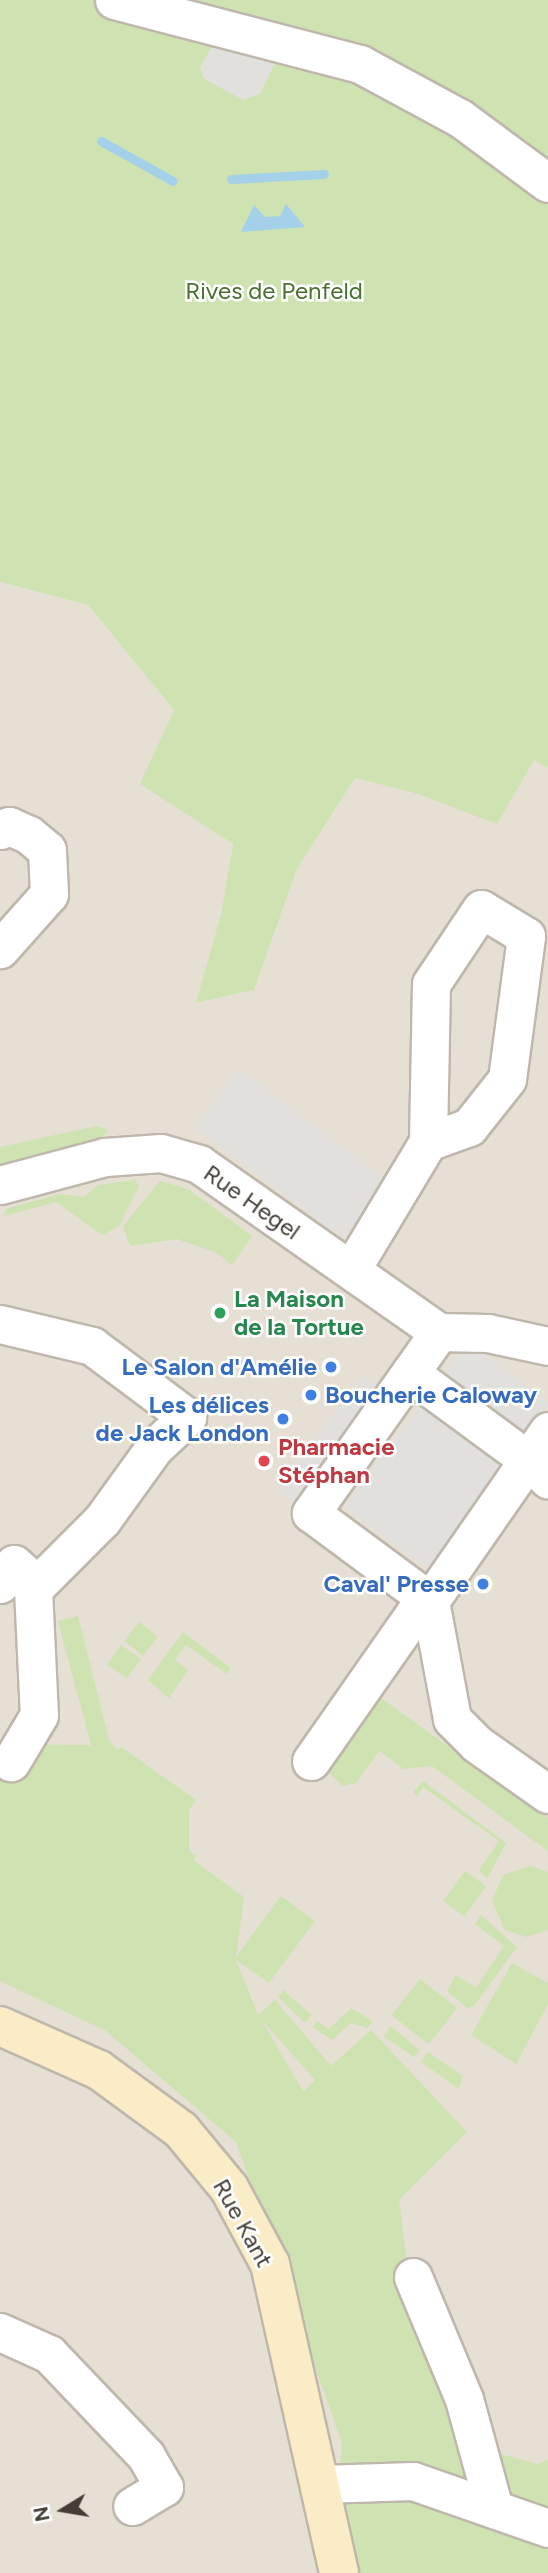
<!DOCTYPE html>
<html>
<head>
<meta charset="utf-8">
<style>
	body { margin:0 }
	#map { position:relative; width:548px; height:2573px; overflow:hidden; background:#f1ede5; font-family:Figtree,sans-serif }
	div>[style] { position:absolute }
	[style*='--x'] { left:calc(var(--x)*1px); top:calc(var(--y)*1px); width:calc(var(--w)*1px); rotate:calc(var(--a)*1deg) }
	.residential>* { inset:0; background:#e5dfd4 }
	.green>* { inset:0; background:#cee3b1; transform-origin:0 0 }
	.parking>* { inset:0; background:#e2e0dd; transform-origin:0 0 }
	.water>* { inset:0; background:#a5d0ea }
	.stream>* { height:9px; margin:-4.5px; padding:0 4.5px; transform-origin:4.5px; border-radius:4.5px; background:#a5d0ea }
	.roads { filter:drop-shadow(2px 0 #bfb7ac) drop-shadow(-2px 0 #bfb7ac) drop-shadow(0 2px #bfb7ac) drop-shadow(0 -2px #bfb7ac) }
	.street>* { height:37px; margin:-18.5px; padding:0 18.5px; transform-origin:18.5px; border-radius:18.5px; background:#fff }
	.secondary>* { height:38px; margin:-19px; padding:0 19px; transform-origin:19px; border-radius:19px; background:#faecc6 }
	.dots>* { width:19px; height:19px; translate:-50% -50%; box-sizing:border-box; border:4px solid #fff; border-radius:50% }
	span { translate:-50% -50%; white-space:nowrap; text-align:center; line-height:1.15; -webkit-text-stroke:5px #fff; paint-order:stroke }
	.park-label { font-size:24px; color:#49702d }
	.street-label { font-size:24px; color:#433d35 }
	.leisure-label { font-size:24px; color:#27864d; font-weight:700 }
	.left { translate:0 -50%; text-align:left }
	.shop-label { font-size:24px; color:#366cbe; font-weight:700 }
	.right { translate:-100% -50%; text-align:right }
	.health-label { font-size:24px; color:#be3a42; font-weight:700 }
	.north { position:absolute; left:28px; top:2475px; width:70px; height:70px; -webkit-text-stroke:5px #fff; paint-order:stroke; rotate:259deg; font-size:19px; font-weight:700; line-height:28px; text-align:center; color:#433d35 }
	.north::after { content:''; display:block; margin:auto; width:24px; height:32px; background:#433d35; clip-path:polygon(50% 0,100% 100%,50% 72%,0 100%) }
</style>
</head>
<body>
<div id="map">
	<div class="residential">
		<div style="clip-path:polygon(0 582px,88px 605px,174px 710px,141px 784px,233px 844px,221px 914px,197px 1003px,254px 990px,297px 869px,355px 778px,418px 794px,535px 759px,548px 768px,548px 2573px,0 2573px)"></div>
	</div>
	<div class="green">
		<div style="clip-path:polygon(0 0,548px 0,548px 768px,534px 760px,497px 824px,418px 794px,355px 778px,297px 869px,254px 990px,196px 1003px,221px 914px,233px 844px,140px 784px,174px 710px,88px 605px,0 582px)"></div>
		<div style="clip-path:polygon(97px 1126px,108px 1130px,100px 1140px,0 1167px,0 1147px)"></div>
		<div style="clip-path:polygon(135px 1180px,139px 1186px,119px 1226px,102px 1235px,56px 1202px,4px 1216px,6px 1209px,59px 1194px,84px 1197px,98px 1185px)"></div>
		<div style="clip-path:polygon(160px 1181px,188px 1189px,252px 1236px,232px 1265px,217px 1253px,177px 1239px,130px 1246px,123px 1226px)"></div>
		<div style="clip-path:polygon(evenodd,78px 1616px,109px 1740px,117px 1750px,121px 1747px,196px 1800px,189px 1810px,189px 1851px,196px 1856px,193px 1860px,244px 1897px,236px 1957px,281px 1896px,315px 1921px,269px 1983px,236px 1960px,258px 2015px,275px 2000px,331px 2066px,371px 2030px,467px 2132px,399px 2200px,407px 2265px,466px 2445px,538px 2464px,548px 2460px,548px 2573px,351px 2573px,337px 2504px,342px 2443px,236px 2142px,106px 2031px,0 1981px,0 1744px,91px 1745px,58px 1621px,78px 1616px,261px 2019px,315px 2080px,304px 2091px,303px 2091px,261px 2019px)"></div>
		<div style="left:139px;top:1622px;width:24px;height:24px;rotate:38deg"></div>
		<div style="clip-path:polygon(183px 1632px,231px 1668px,227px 1674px,186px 1645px,175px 1660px,188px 1670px,169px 1698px,148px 1680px)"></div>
		<div style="left:121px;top:1645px;width:24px;height:24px;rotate:35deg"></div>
		<div style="clip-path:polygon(367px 1688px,548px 1818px,548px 1851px,432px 1766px,404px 1769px,379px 1751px,356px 1783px,343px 1786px,319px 1765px)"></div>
		<div style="clip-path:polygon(423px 1781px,506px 1843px,487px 1879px,479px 1870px,499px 1841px,423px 1787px,417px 1796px,413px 1792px)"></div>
		<div style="clip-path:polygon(530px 1866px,548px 1872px,548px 1930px,527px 1937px,505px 1930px,492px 1901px,503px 1875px)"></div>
		<div style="left:465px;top:1871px;width:26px;height:37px;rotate:36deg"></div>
		<div style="clip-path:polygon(481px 1915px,517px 1947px,474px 2006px,467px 2008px,447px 1991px,456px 1975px,476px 1988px,504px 1946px,475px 1924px)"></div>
		<div style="clip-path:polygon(512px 1963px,548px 1983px,548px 2004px,516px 2064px,471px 2035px)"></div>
		<div style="left:420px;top:1979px;width:47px;height:46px;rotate:38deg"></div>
		<div style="clip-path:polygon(283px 1990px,312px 2015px,305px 2023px,278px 1997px)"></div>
		<div style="clip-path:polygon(351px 2008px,372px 2021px,368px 2028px,351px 2023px,332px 2040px,312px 2027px,317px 2021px,329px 2029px)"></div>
		<div style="clip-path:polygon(390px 2026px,420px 2050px,414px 2057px,384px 2037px)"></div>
		<div style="clip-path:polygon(428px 2052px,463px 2076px,459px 2089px,421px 2062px)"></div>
	</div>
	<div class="parking">
		<div style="clip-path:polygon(215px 42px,278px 57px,260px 94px,243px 100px,203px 78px,200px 67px)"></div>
		<div style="left:239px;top:1069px;width:185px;height:73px;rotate:37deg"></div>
		<div style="clip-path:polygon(468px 1342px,548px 1402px,548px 1407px,427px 1569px,344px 1506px)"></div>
		<div style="clip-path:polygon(361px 1376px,384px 1391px,297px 1504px,277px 1491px)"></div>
	</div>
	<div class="water">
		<div style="clip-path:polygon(286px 204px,305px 227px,241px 232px,254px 205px,265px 217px,280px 216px)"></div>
	</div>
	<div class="stream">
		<div style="--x:101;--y:141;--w:82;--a:29.1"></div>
		<div style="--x:231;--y:179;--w:93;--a:-3.1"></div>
	</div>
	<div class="roads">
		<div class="street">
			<div style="--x:114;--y:0;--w:254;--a:14.6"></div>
			<div style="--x:360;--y:64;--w:114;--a:28.4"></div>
			<div style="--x:460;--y:118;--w:109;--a:36.5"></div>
			<div style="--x:0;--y:830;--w:10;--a:-24"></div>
			<div style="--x:9;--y:826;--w:22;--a:24"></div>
			<div style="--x:29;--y:835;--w:23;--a:40"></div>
			<div style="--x:47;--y:850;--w:44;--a:87.4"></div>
			<div style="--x:49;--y:894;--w:74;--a:131.7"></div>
			<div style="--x:0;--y:1185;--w:109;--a:-14.9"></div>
			<div style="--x:105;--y:1157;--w:56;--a:-4.1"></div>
			<div style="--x:161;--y:1153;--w:40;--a:16"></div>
			<div style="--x:199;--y:1164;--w:293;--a:35"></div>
			<div style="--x:351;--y:1270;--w:149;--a:-59"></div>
			<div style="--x:428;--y:1142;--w:44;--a:-20.1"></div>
			<div style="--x:469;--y:1127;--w:61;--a:-51.6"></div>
			<div style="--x:507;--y:1079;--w:144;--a:-82.4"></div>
			<div style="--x:526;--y:936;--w:52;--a:-149"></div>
			<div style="--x:481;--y:909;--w:90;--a:123.7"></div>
			<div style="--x:431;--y:984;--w:158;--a:91.1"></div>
			<div style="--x:0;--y:1324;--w:95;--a:13.4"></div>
			<div style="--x:92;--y:1346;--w:119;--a:36.8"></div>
			<div style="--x:187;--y:1417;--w:45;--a:136.8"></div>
			<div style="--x:154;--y:1448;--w:89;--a:125.8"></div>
			<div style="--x:102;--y:1520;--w:98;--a:135"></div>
			<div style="--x:33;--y:1589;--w:126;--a:87.3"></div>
			<div style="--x:39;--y:1715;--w:55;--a:120.8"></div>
			<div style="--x:548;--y:1346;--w:61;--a:-167.8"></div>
			<div style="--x:488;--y:1333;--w:49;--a:-178.8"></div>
			<div style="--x:439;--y:1332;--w:222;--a:125.3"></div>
			<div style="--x:311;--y:1513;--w:148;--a:36.5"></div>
			<div style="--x:430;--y:1601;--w:207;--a:-55.2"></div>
			<div style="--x:410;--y:1373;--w:147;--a:36.4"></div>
			<div style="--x:528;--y:1460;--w:28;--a:44"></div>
			<div style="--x:0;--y:1584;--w:24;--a:-55"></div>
			<div style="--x:14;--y:1564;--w:31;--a:42"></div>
			<div style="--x:311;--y:1761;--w:179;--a:-55"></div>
			<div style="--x:414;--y:1614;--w:21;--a:-39"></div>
			<div style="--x:430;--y:1601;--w:120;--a:79.4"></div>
			<div style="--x:452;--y:1719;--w:35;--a:45"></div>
			<div style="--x:477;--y:1744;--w:87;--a:35.2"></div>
			<div style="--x:413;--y:2277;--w:132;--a:67.3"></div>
			<div style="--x:464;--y:2399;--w:114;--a:74.7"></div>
			<div style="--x:0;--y:2332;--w:54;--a:24.2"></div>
			<div style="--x:49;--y:2354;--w:141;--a:46.4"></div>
			<div style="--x:146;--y:2456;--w:36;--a:60"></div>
			<div style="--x:164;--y:2487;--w:37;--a:149"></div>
			<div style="--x:321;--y:2484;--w:92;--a:-1.9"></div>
			<div style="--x:413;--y:2481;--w:143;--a:19.2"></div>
		</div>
		<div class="secondary">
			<div style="--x:0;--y:2026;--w:108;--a:24"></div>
			<div style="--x:99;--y:2070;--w:102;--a:36.2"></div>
			<div style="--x:181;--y:2130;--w:75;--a:50.4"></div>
			<div style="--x:229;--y:2188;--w:86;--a:61.7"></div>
			<div style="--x:270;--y:2264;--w:317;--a:77.4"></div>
		</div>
	</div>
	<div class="dots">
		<div style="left:220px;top:1313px;background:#2e9e5b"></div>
		<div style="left:331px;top:1367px;background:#3f7fe0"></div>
		<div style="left:311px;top:1395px;background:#3f7fe0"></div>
		<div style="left:283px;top:1419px;background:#3f7fe0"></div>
		<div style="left:264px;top:1461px;background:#e0444e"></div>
		<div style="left:483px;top:1584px;background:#3f7fe0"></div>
	</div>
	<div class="park-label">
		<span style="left:274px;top:291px">Rives de Penfeld</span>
	</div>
	<div class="street-label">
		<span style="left:252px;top:1202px;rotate:35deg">Rue Hegel</span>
		<span style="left:243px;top:2223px;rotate:61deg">Rue Kant</span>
	</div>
	<div class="leisure-label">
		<span class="left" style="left:234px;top:1313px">La Maison<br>de la Tortue</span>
	</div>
	<div class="shop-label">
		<span class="right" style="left:317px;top:1367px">Le Salon d'Amélie</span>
		<span class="left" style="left:325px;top:1395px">Boucherie Caloway</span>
		<span class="right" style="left:269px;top:1419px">Les délices<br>de Jack London</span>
		<span class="right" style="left:469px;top:1584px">Caval' Presse</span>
	</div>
	<div class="health-label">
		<span class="left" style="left:278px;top:1461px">Pharmacie<br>Stéphan</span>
	</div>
	<div class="north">N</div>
</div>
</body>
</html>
